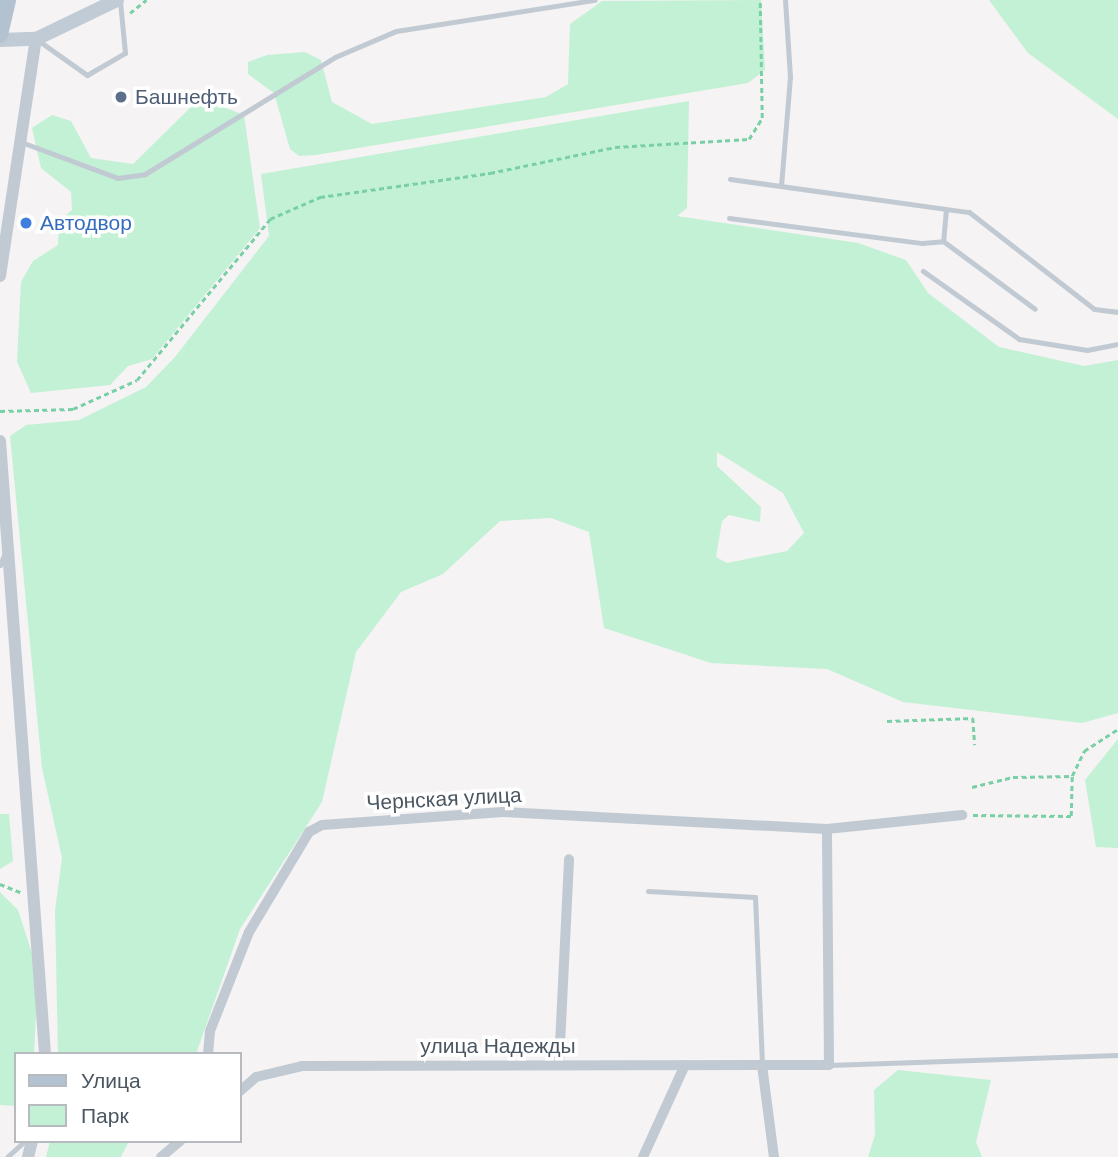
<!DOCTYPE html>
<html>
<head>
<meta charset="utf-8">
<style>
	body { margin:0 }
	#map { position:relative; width:1118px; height:1157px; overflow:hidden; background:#f5f3f3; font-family:"DM Sans",sans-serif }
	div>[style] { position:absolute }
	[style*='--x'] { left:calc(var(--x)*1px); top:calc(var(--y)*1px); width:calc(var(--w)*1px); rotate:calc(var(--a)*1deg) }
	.green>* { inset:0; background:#c3f1d5 }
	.path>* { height:2.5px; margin-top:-1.25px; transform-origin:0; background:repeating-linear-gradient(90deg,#7ad0a6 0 5px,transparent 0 8.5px) }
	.service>* { height:5px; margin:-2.5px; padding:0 2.5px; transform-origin:2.5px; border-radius:2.5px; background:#c1cad2 }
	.minor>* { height:10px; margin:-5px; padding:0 5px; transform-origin:5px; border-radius:5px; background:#c1cad2 }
	.tertiary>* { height:12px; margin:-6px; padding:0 6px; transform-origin:6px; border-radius:6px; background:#c1cad2 }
	.secondary>* { height:14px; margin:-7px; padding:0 7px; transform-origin:7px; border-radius:7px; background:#c1cbd6 }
	.primary>* { height:16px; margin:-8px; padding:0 8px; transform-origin:8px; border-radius:8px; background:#b3c2d1 }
	.dots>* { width:19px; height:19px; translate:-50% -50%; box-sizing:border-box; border:4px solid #fff; border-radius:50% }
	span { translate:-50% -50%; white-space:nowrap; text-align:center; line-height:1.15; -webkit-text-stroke:7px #fff; paint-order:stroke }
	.service-label { font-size:21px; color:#4e5e75 }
	.left { translate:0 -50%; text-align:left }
	.shop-label { font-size:21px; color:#366cbe }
	.street-label { font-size:21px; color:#4a5661 }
	.legend { position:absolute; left:14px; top:1052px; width:228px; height:91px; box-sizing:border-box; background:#fff; border:2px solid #b7bbc0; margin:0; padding:9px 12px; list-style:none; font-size:21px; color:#4a5661 }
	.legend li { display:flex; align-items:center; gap:14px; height:35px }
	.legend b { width:35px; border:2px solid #b7bbc0 }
</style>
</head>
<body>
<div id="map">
	<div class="green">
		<div style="clip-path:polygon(761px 0,765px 70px,748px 83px,316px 155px,299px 156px,290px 149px,274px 93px,248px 74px,248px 62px,267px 55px,305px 52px,321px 60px,332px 102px,372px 124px,546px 97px,568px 84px,570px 24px,602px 1px)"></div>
		<div style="clip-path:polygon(989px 0,1118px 0,1118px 119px,1028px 53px)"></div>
		<div style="clip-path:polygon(evenodd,689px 101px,687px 208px,677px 216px,858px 243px,906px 260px,928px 293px,999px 347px,1084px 366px,1118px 360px,1118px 713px,1082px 723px,903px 702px,827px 669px,711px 663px,604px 628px,589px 532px,551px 518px,500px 521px,443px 574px,401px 592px,356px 652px,322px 802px,240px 929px,196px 1054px,58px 1054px,55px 911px,62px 858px,42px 768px,10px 436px,26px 425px,79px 420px,146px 387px,175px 357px,269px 236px,261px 174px,689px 101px,717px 452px,783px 493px,804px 533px,787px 551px,727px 563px,716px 557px,722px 521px,729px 515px,760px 522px,761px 507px,717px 466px,717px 452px)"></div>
		<div style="clip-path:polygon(193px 105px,218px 105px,244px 115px,260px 228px,152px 359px,128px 366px,110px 385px,31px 393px,17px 362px,21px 282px,33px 261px,58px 245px,59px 221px,72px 210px,71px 192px,41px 168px,32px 128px,52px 115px,71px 121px,91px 158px,133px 164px)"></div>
		<div style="clip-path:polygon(1118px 739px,1118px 848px,1096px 847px,1085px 780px)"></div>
		<div style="clip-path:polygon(0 814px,9px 814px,13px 861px,0 869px)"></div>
		<div style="clip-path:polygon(0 892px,18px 910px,38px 972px,34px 1054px,16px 1054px,16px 1106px,0 1105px)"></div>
		<div style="clip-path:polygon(898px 1070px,991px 1080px,976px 1142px,982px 1157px,868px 1157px,875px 1135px,874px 1090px)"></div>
		<div style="clip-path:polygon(50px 1141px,129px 1141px,121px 1157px,46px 1157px)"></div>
	</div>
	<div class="path">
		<div style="--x:130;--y:13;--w:21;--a:-39"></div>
		<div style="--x:0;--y:411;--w:73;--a:-1.6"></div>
		<div style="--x:73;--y:409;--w:70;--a:-24.4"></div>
		<div style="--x:137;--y:380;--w:209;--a:-50.4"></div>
		<div style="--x:270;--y:219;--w:55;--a:-23.7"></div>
		<div style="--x:320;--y:197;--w:172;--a:-8"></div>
		<div style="--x:490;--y:173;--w:128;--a:-11.7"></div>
		<div style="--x:615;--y:147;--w:134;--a:-3.4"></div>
		<div style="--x:749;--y:139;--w:25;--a:-58"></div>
		<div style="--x:762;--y:118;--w:118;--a:-91"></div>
		<div style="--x:887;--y:721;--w:86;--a:-2"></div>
		<div style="--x:973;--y:718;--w:27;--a:86"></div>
		<div style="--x:972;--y:787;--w:42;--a:-13.7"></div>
		<div style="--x:1013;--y:777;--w:59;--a:-1"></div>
		<div style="--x:973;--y:815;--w:98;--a:0.6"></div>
		<div style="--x:1071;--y:816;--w:40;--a:-88.6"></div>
		<div style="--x:1072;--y:776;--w:28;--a:-64"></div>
		<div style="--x:1084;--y:751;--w:40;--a:-32.9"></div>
		<div style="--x:0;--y:884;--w:24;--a:22"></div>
	</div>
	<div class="service">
		<div style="--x:39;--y:41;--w:59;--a:35.3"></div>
		<div style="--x:87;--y:75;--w:44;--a:-30.1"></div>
		<div style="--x:125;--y:53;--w:52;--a:-95.5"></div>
		<div style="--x:21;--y:142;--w:103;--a:20.4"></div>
		<div style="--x:118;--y:178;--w:27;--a:-8"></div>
		<div style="--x:145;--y:174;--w:223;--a:-31.6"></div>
		<div style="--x:335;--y:57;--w:66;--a:-23.1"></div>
		<div style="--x:396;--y:31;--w:201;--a:-8.9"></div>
		<div style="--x:730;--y:179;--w:241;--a:7.9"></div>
		<div style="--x:969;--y:212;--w:158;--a:37.8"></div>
		<div style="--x:1094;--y:309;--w:24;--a:7"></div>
		<div style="--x:781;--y:186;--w:109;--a:-85.3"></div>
		<div style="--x:790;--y:77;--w:77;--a:-93.7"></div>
		<div style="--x:946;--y:209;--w:32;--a:95"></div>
		<div style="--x:943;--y:241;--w:114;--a:36.5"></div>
		<div style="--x:729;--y:218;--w:195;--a:7.4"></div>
		<div style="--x:922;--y:243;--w:21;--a:-5"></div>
		<div style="--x:923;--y:271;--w:118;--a:35.3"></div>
		<div style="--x:1019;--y:339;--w:69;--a:9.2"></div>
		<div style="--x:1087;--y:350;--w:32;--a:-11"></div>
		<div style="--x:0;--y:565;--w:11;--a:-68"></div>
		<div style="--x:648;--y:891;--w:107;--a:3.2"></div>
		<div style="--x:755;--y:897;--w:168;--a:87.6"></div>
		<div style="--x:829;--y:1065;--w:289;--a:-2"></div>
		<div style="--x:7;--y:1157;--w:24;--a:-42"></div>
	</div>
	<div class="minor">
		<div style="--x:208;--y:1054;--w:23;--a:-85"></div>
		<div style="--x:210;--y:1031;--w:106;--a:-68.5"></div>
		<div style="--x:249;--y:932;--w:117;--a:-59"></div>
		<div style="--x:309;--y:832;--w:15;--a:-28"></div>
		<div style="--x:322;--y:825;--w:181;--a:-4.1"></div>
		<div style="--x:503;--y:812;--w:324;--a:3"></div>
		<div style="--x:827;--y:829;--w:136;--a:-5.9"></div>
		<div style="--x:559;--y:1065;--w:206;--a:-87.2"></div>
		<div style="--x:762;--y:1065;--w:93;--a:82.6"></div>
		<div style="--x:240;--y:1091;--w:21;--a:-41"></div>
		<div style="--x:256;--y:1077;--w:47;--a:-13.4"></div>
		<div style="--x:302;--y:1066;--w:527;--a:-0.11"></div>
		<div style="--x:829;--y:1065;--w:236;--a:-90.5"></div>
		<div style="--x:161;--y:1157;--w:25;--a:-40"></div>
		<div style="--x:643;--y:1157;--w:101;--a:-65.5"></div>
	</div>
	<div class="tertiary">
		<div style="--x:0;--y:276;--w:240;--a:-81.4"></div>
		<div style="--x:0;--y:441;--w:615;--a:85.8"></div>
		<div style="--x:28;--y:1157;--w:16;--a:-76"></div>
	</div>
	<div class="secondary">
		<div style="--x:0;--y:40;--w:36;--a:-2"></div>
		<div style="--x:36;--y:39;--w:90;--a:-25.7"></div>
	</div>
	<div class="primary">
		<div style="--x:0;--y:35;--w:36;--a:-77"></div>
	</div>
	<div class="dots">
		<div style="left:121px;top:97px;background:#5c6f8a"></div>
		<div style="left:26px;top:223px;background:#3f7fe0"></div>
	</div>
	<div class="service-label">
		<span class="left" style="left:135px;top:97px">Башнефть</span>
	</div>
	<div class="shop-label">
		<span class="left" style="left:40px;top:223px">Автодвор</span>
	</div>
	<div class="street-label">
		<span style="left:444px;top:799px;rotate:-3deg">Чернская улица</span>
		<span style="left:498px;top:1046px">улица Надежды</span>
	</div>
	<ul class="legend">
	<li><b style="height:9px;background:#b3c2d1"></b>Улица</li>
	<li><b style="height:19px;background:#c3f1d5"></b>Парк</li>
	</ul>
</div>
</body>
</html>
